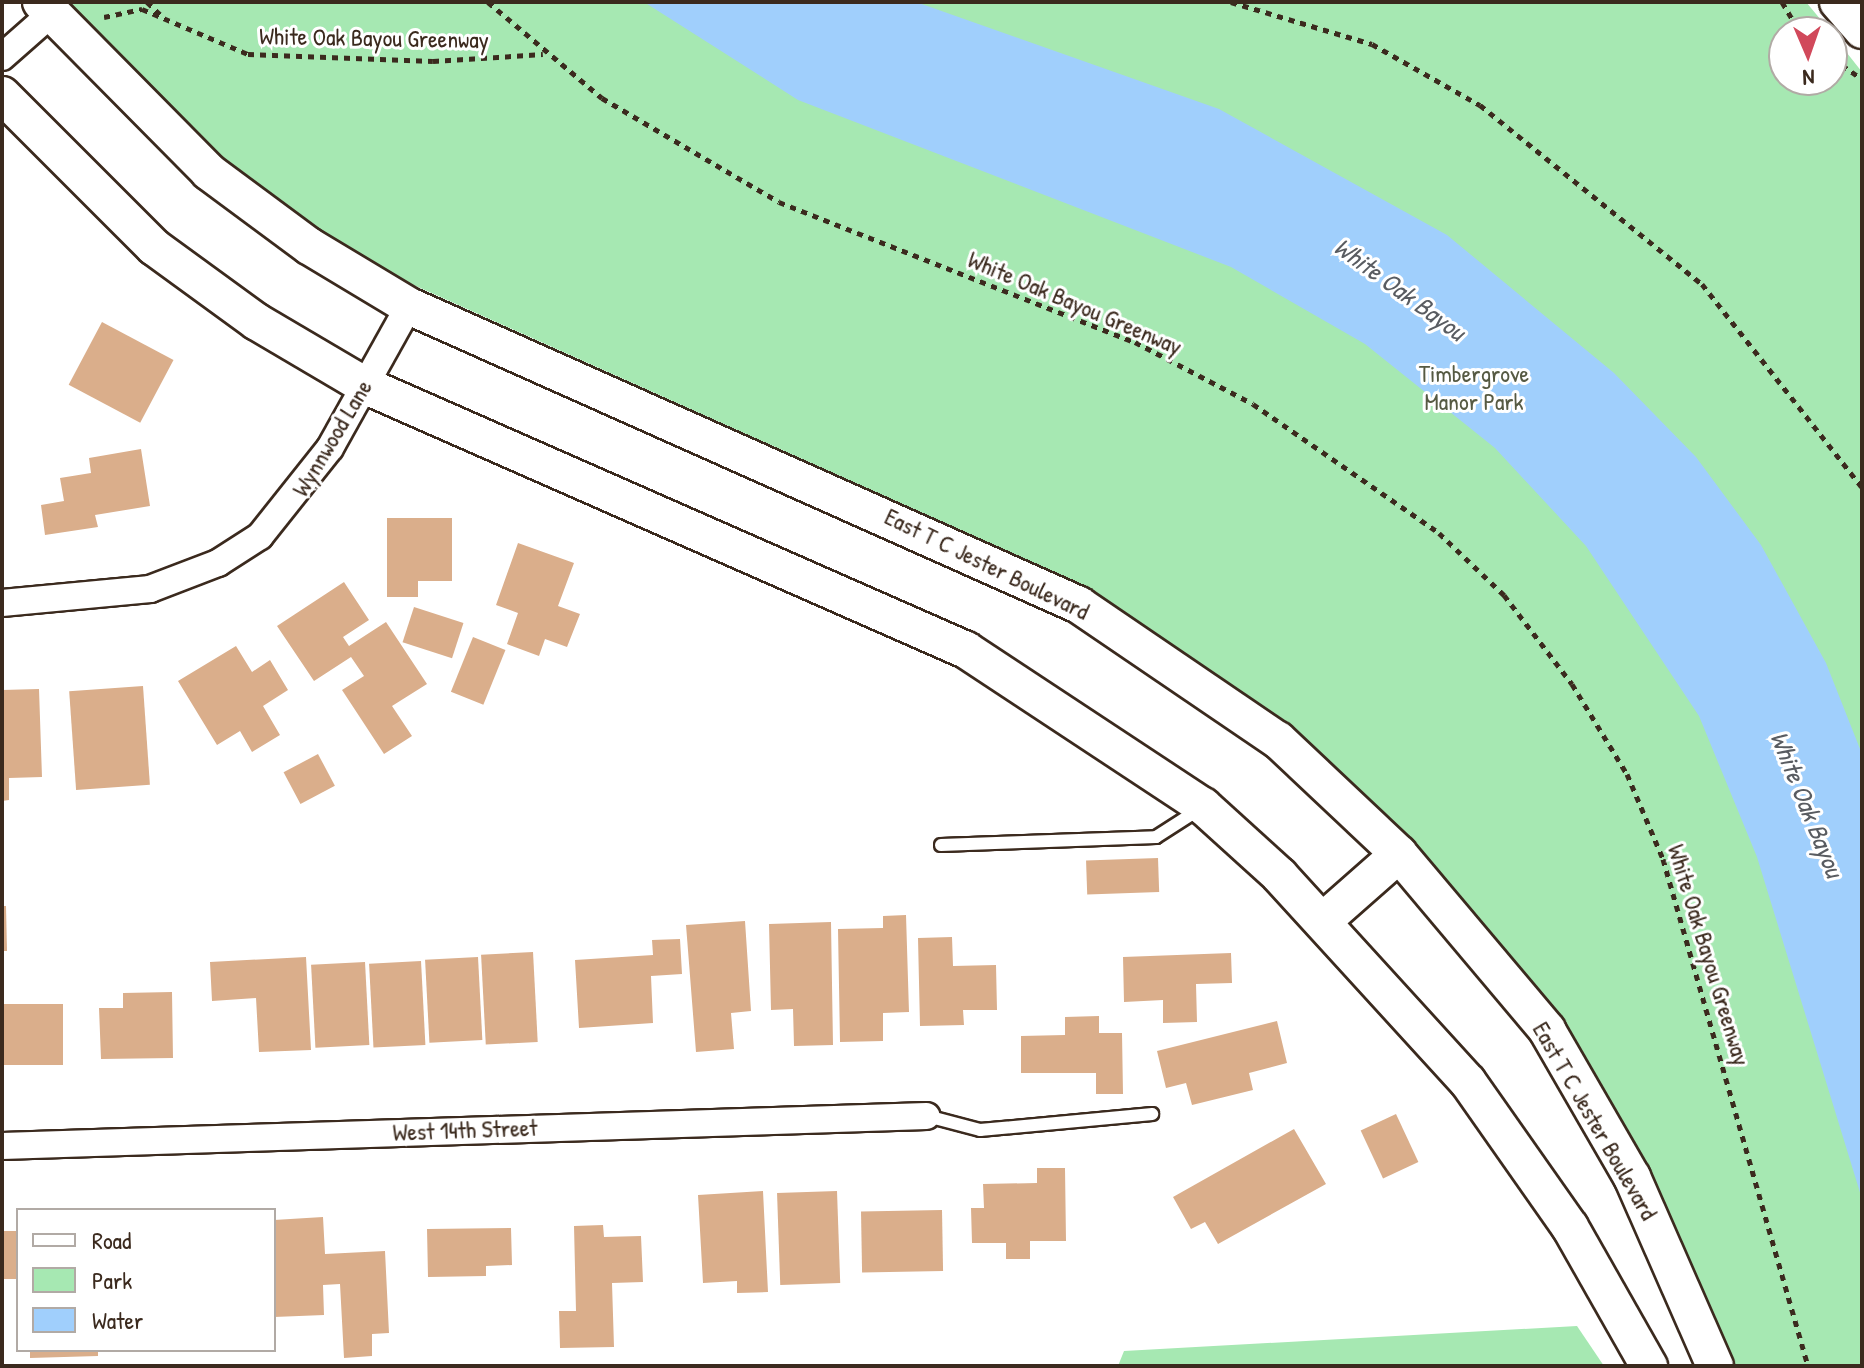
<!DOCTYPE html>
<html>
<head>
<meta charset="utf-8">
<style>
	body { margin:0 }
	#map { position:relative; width:1864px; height:1368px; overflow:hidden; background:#fff; font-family:"Patrick Hand",sans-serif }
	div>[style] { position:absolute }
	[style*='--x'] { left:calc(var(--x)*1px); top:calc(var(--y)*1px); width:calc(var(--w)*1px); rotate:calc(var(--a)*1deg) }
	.green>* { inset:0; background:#a6e8b2 }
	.water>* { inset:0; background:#a0cffc }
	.building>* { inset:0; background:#daae8b; transform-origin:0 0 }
	.path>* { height:5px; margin-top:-2.5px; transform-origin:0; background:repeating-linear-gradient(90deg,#3b2a1e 0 6px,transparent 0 12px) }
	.roads { filter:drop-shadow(2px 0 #3b2a1e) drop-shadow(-2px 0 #3b2a1e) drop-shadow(0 2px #3b2a1e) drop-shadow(0 -2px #3b2a1e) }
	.lane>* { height:12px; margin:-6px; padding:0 6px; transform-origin:6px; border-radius:6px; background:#fff }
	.street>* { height:26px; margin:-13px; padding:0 13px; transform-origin:13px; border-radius:13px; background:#fff }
	.secondary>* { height:36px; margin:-18px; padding:0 18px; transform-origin:18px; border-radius:18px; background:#fff }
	span { translate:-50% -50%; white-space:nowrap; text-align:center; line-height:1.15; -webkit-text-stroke:6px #fff; paint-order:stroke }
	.street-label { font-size:24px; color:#3b2a1e }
	.park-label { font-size:24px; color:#565a43 }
	.water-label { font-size:26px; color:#595c61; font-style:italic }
	.frame { position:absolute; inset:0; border:4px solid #3b2a1e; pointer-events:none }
	.legend { position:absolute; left:16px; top:1208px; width:260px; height:144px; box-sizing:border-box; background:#fff; border:2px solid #b1aaa5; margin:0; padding:10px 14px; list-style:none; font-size:24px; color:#3b2a1e }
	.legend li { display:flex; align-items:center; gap:16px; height:40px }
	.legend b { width:40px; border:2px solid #b1aaa5 }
	.north { position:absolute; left:1768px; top:16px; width:80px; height:80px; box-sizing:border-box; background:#fff; border:2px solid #b1aaa5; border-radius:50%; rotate:178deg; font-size:22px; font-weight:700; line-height:32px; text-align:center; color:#3b2a1e }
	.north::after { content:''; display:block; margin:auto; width:28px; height:36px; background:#d1495b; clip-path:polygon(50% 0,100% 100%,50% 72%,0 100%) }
</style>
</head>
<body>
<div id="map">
	<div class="green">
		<div style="clip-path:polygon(66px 2px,1806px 2px,1831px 32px,1784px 32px,1784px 80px,1832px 80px,1832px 34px,1862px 72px,1862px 1366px,1735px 1366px,1630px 1138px,1528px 983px,1406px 838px,1240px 693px,1125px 614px,1012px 553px,378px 269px,225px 164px)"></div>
		<div style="clip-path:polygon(1577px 1326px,1604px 1366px,1118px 1366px,1124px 1351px)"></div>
	</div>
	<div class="water">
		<div style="clip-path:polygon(644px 2px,916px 2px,1219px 109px,1447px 235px,1614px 373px,1696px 457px,1761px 545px,1826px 663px,1862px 754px,1862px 1199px,1757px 857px,1699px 716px,1586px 546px,1495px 448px,1365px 344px,1231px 267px,798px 100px)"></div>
	</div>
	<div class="building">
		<div style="left:102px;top:322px;width:81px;height:71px;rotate:28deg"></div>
		<div style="clip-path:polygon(141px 449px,150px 506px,95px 515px,98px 527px,45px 535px,41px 505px,64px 501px,60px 478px,91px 473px,89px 458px)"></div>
		<div style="clip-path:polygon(387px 518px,452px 518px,452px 581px,418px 581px,418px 597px,387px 597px)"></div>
		<div style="clip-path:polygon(518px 543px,574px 563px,558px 606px,580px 614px,567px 647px,545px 639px,539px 656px,507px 644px,518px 613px,496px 605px)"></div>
		<div style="clip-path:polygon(344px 582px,369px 620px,343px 637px,349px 646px,386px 622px,427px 684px,392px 706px,412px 736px,384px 754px,342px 690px,364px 676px,351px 657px,314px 681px,277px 626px)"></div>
		<div style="left:414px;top:607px;width:52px;height:37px;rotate:18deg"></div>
		<div style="left:473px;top:637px;width:35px;height:59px;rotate:22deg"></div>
		<div style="clip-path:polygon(236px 646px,252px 672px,270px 660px,288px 690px,263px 706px,280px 735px,252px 752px,240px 731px,217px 745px,178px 681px)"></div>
		<div style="left:143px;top:686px;width:99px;height:74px;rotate:86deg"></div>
		<div style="clip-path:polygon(39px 689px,42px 777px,9px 778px,9px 800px,2px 801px,2px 690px)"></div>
		<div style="left:318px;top:754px;width:36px;height:39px;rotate:62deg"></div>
		<div style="left:1158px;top:858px;width:34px;height:72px;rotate:88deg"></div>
		<div style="clip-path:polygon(2px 906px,6px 906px,7px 951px,2px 951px)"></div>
		<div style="clip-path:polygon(906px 915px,909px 1012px,883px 1013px,883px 1041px,840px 1042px,838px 929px,883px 928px,883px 916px)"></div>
		<div style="clip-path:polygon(745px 921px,751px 1011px,731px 1013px,734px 1049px,696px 1052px,686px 925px)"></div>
		<div style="clip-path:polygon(831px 922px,833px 1045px,794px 1046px,793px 1009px,771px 1010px,769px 924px)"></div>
		<div style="clip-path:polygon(952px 937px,953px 966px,996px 965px,997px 1010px,963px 1010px,964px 1025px,920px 1026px,918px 938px)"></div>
		<div style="clip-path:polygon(680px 939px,682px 974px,651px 976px,653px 1023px,579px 1028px,575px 960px,653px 955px,652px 940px)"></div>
		<div style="left:533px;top:952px;width:90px;height:52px;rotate:87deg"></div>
		<div style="clip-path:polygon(1231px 953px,1232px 983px,1196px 984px,1197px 1022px,1163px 1023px,1163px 1000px,1124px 1002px,1123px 957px)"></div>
		<div style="clip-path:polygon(306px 957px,311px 1050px,259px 1052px,256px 998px,212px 1001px,210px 962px)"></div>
		<div style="left:478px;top:957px;width:83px;height:53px;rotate:87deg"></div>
		<div style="left:421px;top:961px;width:84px;height:52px;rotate:87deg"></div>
		<div style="left:365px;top:962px;width:83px;height:54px;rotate:87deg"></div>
		<div style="clip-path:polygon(172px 992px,173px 1058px,101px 1059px,99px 1008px,123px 1008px,123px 993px)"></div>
		<div style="left:2px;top:1004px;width:61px;height:61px"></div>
		<div style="clip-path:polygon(1099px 1016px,1099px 1033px,1122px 1033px,1123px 1094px,1096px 1094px,1096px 1073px,1021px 1073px,1021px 1036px,1065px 1035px,1065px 1017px)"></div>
		<div style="clip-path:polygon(1277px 1021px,1287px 1063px,1249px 1073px,1253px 1090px,1192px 1105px,1186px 1083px,1166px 1088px,1157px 1051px)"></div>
		<div style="left:1396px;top:1114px;width:53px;height:39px;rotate:65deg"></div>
		<div style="clip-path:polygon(1294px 1129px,1326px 1184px,1218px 1244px,1205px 1222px,1191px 1229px,1173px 1197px)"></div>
		<div style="clip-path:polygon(1037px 1168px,1065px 1168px,1066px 1241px,1030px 1241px,1030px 1259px,1006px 1259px,1006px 1243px,972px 1243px,971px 1208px,984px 1208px,983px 1184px,1037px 1183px)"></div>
		<div style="clip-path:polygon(763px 1191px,768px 1292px,737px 1293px,737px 1281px,703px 1283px,698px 1195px)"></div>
		<div style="left:837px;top:1191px;width:92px;height:60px;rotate:88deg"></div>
		<div style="left:942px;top:1210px;width:61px;height:81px;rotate:89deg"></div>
		<div style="clip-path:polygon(323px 1217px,325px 1254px,385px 1251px,389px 1333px,372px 1334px,372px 1356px,344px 1358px,340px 1284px,323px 1285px,324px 1315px,274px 1317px,274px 1220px)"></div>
		<div style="clip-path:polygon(603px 1225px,604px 1237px,641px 1236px,643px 1282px,612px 1283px,614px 1347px,560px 1348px,559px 1311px,576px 1311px,574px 1226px)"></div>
		<div style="clip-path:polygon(511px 1228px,512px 1265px,486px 1266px,486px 1276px,428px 1277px,427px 1229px)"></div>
		<div style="left:2px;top:1231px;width:16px;height:48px"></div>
		<div style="clip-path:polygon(30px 1350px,98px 1350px,98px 1356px,30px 1358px)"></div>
	</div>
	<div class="path">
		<div style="--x:147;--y:2;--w:19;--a:43"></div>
		<div style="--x:488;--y:2;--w:149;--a:40.1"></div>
		<div style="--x:602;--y:98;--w:205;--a:30.4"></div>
		<div style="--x:779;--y:202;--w:383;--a:21.5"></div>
		<div style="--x:1135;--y:342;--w:133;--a:27.7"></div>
		<div style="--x:1253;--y:404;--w:226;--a:34.7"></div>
		<div style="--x:1439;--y:533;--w:90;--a:43.6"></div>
		<div style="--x:1504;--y:595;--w:112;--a:52.6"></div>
		<div style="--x:1572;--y:684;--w:105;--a:58.6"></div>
		<div style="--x:1627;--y:774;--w:92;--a:67"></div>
		<div style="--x:1663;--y:859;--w:527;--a:74.04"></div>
		<div style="--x:1231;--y:2;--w:147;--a:16.6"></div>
		<div style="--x:1372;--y:44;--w:124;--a:29.5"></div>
		<div style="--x:1480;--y:105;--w:285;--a:38.9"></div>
		<div style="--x:1702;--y:284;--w:258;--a:51.8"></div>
		<div style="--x:1782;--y:2;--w:35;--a:59"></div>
		<div style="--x:104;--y:17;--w:39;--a:-12"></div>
		<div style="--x:142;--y:9;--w:115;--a:23"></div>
		<div style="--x:248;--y:54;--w:185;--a:2.2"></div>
		<div style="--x:433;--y:61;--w:110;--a:-3.6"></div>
		<div style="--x:1832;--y:58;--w:37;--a:35"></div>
	</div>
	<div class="roads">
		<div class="lane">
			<div style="--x:941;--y:845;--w:215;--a:-2.1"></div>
			<div style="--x:1156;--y:837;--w:50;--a:-32.7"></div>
			<div style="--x:927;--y:1116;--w:55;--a:14.8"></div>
			<div style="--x:980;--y:1130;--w:173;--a:-5.3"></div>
		</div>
		<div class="street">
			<div style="--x:2;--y:57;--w:65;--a:-41.3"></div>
			<div style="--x:2;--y:603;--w:149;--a:-5.4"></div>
			<div style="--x:150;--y:589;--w:73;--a:-20.9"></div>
			<div style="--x:218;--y:563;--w:50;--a:-32.7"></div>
			<div style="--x:260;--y:536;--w:112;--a:-51.5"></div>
			<div style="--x:330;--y:448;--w:162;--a:-60.9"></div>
			<div style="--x:2;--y:1146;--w:925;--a:-1.86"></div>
		</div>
		<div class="secondary">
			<div style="--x:41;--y:2;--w:239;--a:45.3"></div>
			<div style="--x:209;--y:172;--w:124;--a:36.5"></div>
			<div style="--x:309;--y:246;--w:117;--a:31"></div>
			<div style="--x:409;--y:306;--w:734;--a:24.05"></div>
			<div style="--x:1079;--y:605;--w:240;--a:34.2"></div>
			<div style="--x:1278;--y:740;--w:166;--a:43.3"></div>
			<div style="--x:1399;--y:854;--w:230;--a:49.9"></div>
			<div style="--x:1547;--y:1030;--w:170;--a:60"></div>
			<div style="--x:1632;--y:1177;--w:206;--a:66.3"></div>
			<div style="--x:1838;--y:2;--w:37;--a:49"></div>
			<div style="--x:2;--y:95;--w:215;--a:45"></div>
			<div style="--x:154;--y:247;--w:127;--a:36.1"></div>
			<div style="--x:257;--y:322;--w:124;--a:30.5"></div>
			<div style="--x:364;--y:385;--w:658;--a:23.76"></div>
			<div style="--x:966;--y:650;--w:284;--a:33.4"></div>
			<div style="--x:1203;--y:806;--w:103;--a:42.2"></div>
			<div style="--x:1279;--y:875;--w:280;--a:47.6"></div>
			<div style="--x:1468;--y:1082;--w:177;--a:54.9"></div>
			<div style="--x:1570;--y:1227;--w:160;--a:60.4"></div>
			<div style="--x:1323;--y:921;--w:101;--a:-41.4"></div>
		</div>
	</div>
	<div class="street-label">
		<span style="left:374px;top:38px;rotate:1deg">White Oak Bayou Greenway</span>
		<span style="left:1075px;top:303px;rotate:23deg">White Oak Bayou Greenway</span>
		<span style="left:332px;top:438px;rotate:-59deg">Wynnwood Lane</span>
		<span style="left:987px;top:564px;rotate:26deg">East T C Jester Boulevard</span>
		<span style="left:1709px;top:955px;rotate:73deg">White Oak Bayou Greenway</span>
		<span style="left:1595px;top:1121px;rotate:60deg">East T C Jester Boulevard</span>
		<span style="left:465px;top:1130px;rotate:-2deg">West 14th Street</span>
	</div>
	<div class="park-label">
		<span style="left:1474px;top:388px">Timbergrove<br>Manor Park</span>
	</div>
	<div class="water-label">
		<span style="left:1400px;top:289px;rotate:36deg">White Oak Bayou</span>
		<span style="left:1807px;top:804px;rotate:68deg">White Oak Bayou</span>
	</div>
	<div class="frame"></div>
	<ul class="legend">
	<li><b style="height:10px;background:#fff"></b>Road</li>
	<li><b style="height:22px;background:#a6e8b2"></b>Park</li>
	<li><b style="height:22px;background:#a0cffc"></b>Water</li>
	</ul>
	<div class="north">N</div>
</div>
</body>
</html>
